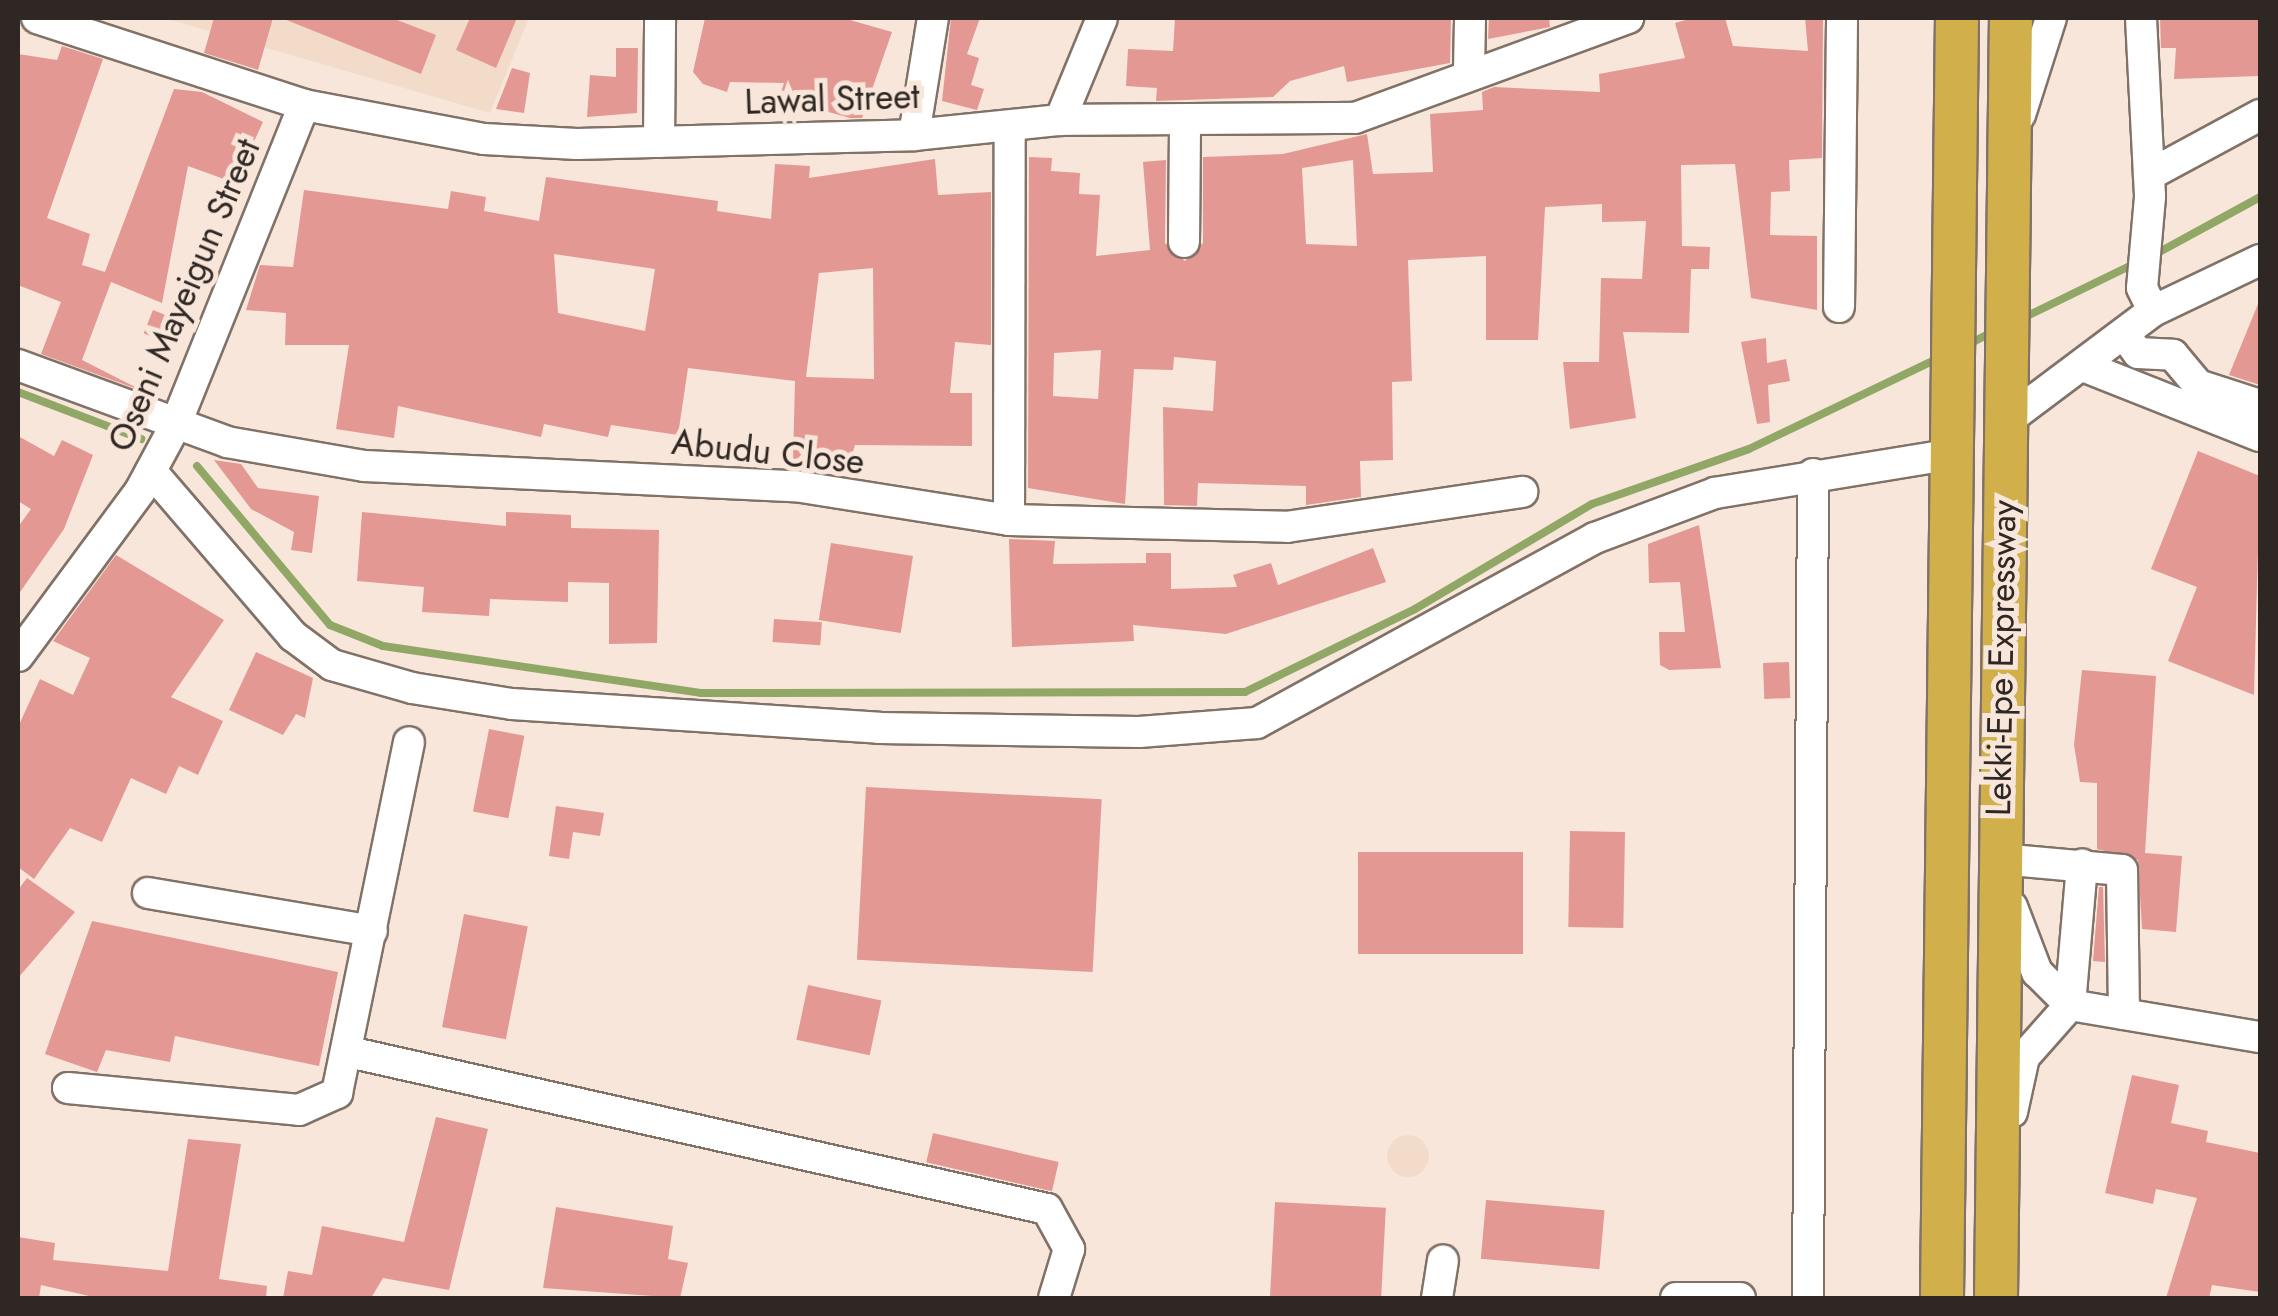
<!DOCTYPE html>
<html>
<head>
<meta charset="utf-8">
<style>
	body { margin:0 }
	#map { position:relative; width:2278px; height:1316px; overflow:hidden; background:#f8e6da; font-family:Jost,sans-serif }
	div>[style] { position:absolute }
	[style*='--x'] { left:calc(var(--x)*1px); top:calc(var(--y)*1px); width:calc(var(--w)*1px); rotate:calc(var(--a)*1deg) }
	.built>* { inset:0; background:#f3dbca }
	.round { border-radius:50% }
	.stream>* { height:8px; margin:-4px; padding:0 4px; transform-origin:4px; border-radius:4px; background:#90a766 }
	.building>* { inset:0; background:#e39893; transform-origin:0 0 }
	.roads { filter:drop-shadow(2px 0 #817267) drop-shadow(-2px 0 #817267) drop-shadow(0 2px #817267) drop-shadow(0 -2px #817267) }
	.minor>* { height:30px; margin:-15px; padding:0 15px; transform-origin:15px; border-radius:15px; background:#fff }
	.highway>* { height:42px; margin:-21px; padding:0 21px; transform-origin:21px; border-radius:21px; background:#d1b04b }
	span { translate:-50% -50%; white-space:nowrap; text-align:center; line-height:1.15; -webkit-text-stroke:10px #f8e6da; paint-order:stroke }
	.street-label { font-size:35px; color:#2e2723 }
	.frame { position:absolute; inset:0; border:20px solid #2e2723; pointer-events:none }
</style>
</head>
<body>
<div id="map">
	<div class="built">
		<div style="clip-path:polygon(164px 18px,529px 18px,490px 113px)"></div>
		<div class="round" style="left:1387px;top:1135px;width:42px;height:42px"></div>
	</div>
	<div class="stream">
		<div style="--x:2152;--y:256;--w:123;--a:-28.6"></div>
		<div style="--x:2021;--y:319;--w:126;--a:-26"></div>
		<div style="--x:1967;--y:345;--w:31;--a:-27"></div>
		<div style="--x:18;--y:392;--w:132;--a:20.9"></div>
		<div style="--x:197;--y:466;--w:207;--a:50.1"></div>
		<div style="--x:330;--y:625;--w:57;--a:21.6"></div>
		<div style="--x:383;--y:646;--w:321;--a:8.4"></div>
		<div style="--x:701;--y:693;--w:544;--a:-0.11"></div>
		<div style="--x:1245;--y:692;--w:189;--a:-26"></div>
		<div style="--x:1415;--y:609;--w:206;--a:-30.7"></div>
		<div style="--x:1592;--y:504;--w:166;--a:-19.3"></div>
		<div style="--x:1749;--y:449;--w:213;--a:-25.6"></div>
	</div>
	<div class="building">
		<div style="clip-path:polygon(214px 18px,273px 18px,258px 70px,204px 53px)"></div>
		<div style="clip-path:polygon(392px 18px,436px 35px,421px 74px,284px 19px)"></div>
		<div style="clip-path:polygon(470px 18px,517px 18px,496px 68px,456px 50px)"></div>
		<div style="clip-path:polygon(705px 18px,843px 18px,892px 32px,862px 118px,850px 118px,779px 98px,784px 83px,730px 82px,727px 92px,703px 84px,693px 72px)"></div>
		<div style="clip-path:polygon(951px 18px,980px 18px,967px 54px,979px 58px,971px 85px,984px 89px,977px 110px,942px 101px)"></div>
		<div style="clip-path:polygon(1175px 18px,1451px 18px,1450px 63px,1347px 82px,1344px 66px,1290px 81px,1273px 97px,1156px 101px,1157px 88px,1126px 86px,1128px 49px,1173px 51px)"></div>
		<div style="clip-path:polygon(1489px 18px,1549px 18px,1550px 27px,1488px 39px)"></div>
		<div style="clip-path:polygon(evenodd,1693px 18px,1725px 18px,1733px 46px,1808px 51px,1805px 18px,1823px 18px,1822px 158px,1789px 160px,1790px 191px,1771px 192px,1770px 235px,1817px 236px,1817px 310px,1751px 298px,1735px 164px,1681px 165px,1682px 246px,1710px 247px,1709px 269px,1691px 269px,1689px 333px,1623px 332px,1636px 418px,1570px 429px,1563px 362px,1599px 362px,1601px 278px,1642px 279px,1646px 221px,1602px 222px,1602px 204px,1545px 207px,1538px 340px,1486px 340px,1486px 256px,1408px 260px,1412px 381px,1392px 382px,1393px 460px,1360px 461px,1361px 497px,1306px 505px,1306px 486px,1198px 483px,1197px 506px,1164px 505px,1163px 407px,1213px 411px,1216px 361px,1174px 357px,1173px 370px,1134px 369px,1125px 504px,1028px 488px,1029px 157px,1052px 158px,1051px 171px,1080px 173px,1079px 194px,1100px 195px,1096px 256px,1150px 250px,1143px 162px,1166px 160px,1165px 243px,1185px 261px,1203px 243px,1203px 157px,1283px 154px,1367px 134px,1373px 174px,1433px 172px,1430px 114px,1483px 110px,1482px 92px,1494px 87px,1600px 92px,1599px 74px,1685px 58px,1675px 23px,1693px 18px,1353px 160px,1357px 246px,1306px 244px,1302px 168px,1353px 160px,1693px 18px,1101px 350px,1098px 399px,1053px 396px,1054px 353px,1101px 350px)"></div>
		<div style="clip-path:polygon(2160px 18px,2260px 18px,2260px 76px,2174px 79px,2176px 48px,2161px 48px)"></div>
		<div style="clip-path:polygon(62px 46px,103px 59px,47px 218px,90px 234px,82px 265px,105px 272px,174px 89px,202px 92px,263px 122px,235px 183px,188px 166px,162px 303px,111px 282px,82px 360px,145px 392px,41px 354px,61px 302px,18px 285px,18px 54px,57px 60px)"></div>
		<div style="clip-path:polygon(616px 48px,638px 48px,637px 113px,587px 117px,590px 75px,616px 77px)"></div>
		<div style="clip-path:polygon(512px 68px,530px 73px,524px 113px,496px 109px)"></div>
		<div style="clip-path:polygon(evenodd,935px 159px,938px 195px,991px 192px,991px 345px,955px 342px,950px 393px,972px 393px,972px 446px,855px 445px,850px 461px,793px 459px,795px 381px,688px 368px,678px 435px,611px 425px,608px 437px,544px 424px,541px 437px,398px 406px,394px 438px,336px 429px,349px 345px,285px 345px,286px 313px,246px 310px,260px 265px,293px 267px,304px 190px,448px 209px,451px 191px,486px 197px,484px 211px,539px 221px,546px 177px,718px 201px,717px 211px,771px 219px,775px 164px,810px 166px,809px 178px,935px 159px,554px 254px,655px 269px,645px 331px,558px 313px,554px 254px,935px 159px,873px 268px,874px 379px,806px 377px,819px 273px,873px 268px)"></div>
		<div style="clip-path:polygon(2260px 299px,2260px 385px,2229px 375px)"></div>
		<div style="left:153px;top:310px;width:27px;height:25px;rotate:22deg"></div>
		<div style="clip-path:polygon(1766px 338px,1767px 363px,1786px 359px,1790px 381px,1768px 385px,1770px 422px,1757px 424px,1741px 342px)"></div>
		<div style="clip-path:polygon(18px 436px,54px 456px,62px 440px,93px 455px,64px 529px,18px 595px,18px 527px,31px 509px,18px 501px)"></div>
		<div style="clip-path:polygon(2198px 451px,2260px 476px,2254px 695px,2168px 661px,2197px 587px,2151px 569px)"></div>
		<div style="clip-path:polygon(214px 460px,241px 464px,258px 488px,319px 496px,312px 553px,291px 550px,294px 532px,251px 509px)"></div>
		<div style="clip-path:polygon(362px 512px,506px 526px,506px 512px,571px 515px,571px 528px,659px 530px,657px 643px,609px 644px,609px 583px,568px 582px,568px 602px,490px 599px,489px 616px,422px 612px,424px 587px,357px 581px)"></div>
		<div style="clip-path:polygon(1699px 525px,1721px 668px,1669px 670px,1660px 665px,1659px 632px,1685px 632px,1680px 582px,1649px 583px,1648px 544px)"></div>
		<div style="clip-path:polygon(1009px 539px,1055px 541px,1053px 564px,1146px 563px,1146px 553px,1171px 553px,1171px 589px,1237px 587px,1233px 575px,1271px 563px,1278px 585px,1373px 548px,1386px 582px,1226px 634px,1133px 625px,1134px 641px,1012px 647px)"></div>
		<div style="left:831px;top:543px;width:83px;height:78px;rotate:9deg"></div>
		<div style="clip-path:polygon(116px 555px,224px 620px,171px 697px,223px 721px,198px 775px,179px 766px,166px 794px,131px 778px,102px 842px,70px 828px,34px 879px,18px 867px,18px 727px,40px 679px,73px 695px,90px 658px,53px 641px)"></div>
		<div style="left:774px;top:619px;width:48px;height:23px;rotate:4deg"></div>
		<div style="clip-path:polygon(256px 652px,313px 678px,305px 718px,296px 714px,283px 735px,229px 710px)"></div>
		<div style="left:1789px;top:662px;width:36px;height:26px;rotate:88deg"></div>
		<div style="clip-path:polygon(2082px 670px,2156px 676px,2145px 853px,2182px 856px,2176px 932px,2142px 929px,2138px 860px,2097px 849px,2097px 783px,2080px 782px,2074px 745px)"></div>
		<div style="left:489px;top:729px;width:36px;height:84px;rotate:11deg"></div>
		<div style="left:866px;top:787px;width:236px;height:173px;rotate:3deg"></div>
		<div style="clip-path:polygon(556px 806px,604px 813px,600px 836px,573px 832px,569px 859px,549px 856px)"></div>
		<div style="left:1570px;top:831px;width:55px;height:96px;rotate:1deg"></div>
		<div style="left:1523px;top:852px;width:102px;height:165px;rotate:90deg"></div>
		<div style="clip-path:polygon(27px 878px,75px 912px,18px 978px,18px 890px)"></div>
		<div style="clip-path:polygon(2099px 887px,2103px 887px,2105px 962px,2093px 961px)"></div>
		<div style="left:464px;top:914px;width:65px;height:115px;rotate:11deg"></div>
		<div style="clip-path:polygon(92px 921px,338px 972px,319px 1066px,175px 1036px,170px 1062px,106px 1050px,97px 1072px,45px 1054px)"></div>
		<div style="left:808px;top:985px;width:75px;height:56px;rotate:12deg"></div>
		<div style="clip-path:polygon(2132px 1075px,2179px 1085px,2171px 1123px,2208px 1131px,2206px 1142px,2260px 1153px,2260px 1292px,2212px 1285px,2209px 1298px,2166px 1298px,2197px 1198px,2156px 1189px,2153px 1204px,2105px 1193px)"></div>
		<div style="clip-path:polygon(436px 1117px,488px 1129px,449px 1290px,383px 1278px,371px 1298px,283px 1298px,288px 1271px,312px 1275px,322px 1226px,404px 1242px)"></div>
		<div style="left:933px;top:1133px;width:129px;height:30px;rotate:13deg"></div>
		<div style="clip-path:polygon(188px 1139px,241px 1144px,219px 1279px,267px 1286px,266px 1298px,98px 1298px,41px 1285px,39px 1298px,18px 1298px,18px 1237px,55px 1243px,53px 1260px,168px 1271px)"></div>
		<div style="left:1486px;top:1200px;width:119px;height:59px;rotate:5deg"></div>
		<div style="left:1275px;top:1202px;width:111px;height:96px;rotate:3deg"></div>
		<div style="clip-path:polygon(556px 1207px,673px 1226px,668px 1259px,688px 1263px,680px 1298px,543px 1288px)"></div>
	</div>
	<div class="roads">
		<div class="minor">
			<div style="--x:37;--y:18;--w:281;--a:18"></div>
			<div style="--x:304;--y:105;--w:183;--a:10.7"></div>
			<div style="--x:484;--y:139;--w:93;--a:3.1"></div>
			<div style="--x:577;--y:144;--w:337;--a:-1.5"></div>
			<div style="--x:914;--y:135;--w:147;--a:-5.9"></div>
			<div style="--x:1060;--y:120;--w:295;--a:-0.4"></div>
			<div style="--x:1355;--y:118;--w:291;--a:-20.1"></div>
			<div style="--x:2141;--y:18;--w:179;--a:87.1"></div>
			<div style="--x:2150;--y:197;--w:91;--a:95"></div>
			<div style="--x:2142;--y:288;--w:25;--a:64"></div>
			<div style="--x:1469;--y:71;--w:53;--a:-88.9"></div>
			<div style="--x:2020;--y:115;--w:102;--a:-72.3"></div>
			<div style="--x:1060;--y:120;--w:110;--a:-67.6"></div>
			<div style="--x:914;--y:135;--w:119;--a:-80.8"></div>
			<div style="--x:659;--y:142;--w:124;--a:-89.5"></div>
			<div style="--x:2149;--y:175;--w:126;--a:-28.4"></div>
			<div style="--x:1184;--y:242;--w:116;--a:-89.5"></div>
			<div style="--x:1839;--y:307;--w:289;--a:-89.4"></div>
			<div style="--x:2126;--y:337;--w:20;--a:53"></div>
			<div style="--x:2138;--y:353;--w:35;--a:3"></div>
			<div style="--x:2173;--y:355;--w:39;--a:50"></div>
			<div style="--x:2198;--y:385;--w:65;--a:17.9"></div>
			<div style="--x:18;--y:365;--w:223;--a:20.2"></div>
			<div style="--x:227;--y:442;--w:139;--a:9.9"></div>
			<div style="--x:364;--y:466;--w:431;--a:2.7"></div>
			<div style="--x:795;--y:486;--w:217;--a:9"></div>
			<div style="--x:1009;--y:520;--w:278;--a:1.4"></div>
			<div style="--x:1287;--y:527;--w:238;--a:-8.5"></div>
			<div style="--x:2083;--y:366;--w:190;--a:21.6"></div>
			<div style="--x:2005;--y:422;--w:185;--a:-36.9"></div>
			<div style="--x:2153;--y:311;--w:119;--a:-25.5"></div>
			<div style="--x:151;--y:471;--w:218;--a:49.3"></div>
			<div style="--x:293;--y:636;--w:49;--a:36.6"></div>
			<div style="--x:332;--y:665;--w:83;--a:16"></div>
			<div style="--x:412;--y:688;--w:101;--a:9.1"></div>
			<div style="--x:512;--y:704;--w:368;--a:3.7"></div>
			<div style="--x:879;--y:728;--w:260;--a:0.9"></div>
			<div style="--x:1139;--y:732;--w:118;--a:-4.4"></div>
			<div style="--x:1257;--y:723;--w:385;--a:-28.7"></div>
			<div style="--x:1595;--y:538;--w:128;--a:-20.6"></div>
			<div style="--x:1715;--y:493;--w:242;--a:-9.3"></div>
			<div style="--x:1009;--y:520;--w:392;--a:-89.9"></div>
			<div style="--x:18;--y:656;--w:205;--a:-53.5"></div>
			<div style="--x:140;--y:491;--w:74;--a:-61.7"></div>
			<div style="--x:175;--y:426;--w:346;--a:-68.1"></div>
			<div style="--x:2000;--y:859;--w:122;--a:5.2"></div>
			<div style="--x:2122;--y:870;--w:144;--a:89.2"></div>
			<div style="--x:148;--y:893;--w:227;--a:9.6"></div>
			<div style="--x:2012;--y:907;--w:70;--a:69"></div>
			<div style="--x:2037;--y:972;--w:47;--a:45"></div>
			<div style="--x:2070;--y:1005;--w:193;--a:9.6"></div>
			<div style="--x:2070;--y:1005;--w:141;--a:-85.1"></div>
			<div style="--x:349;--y:1052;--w:715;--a:12.68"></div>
			<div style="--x:1047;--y:1209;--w:46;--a:61.2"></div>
			<div style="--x:1069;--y:1249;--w:51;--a:107"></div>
			<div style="--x:68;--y:1088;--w:232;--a:5.4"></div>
			<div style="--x:299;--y:1110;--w:42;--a:-24.1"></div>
			<div style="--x:337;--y:1093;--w:358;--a:-78.4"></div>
			<div style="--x:2012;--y:1112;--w:56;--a:-77.7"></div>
			<div style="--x:2024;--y:1057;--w:69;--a:-48.5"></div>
			<div style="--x:1437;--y:1298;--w:38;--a:-81"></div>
			<div style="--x:1676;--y:1298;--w:64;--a:0"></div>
			<div style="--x:1808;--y:1298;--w:824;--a:-89.65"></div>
		</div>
		<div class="highway">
			<div style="--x:1942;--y:1298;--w:1280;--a:-89.33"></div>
			<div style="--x:1996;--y:1298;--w:1280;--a:-89.33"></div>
		</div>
	</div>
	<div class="street-label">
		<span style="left:832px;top:99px;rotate:-2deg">Lawal Street</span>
		<span style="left:184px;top:295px;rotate:-67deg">Oseni Mayeigun Street</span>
		<span style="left:768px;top:452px;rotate:6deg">Abudu Close</span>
		<span style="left:2001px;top:658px;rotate:-89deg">Lekki-Epe Expressway</span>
	</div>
	<div class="frame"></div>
</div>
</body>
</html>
